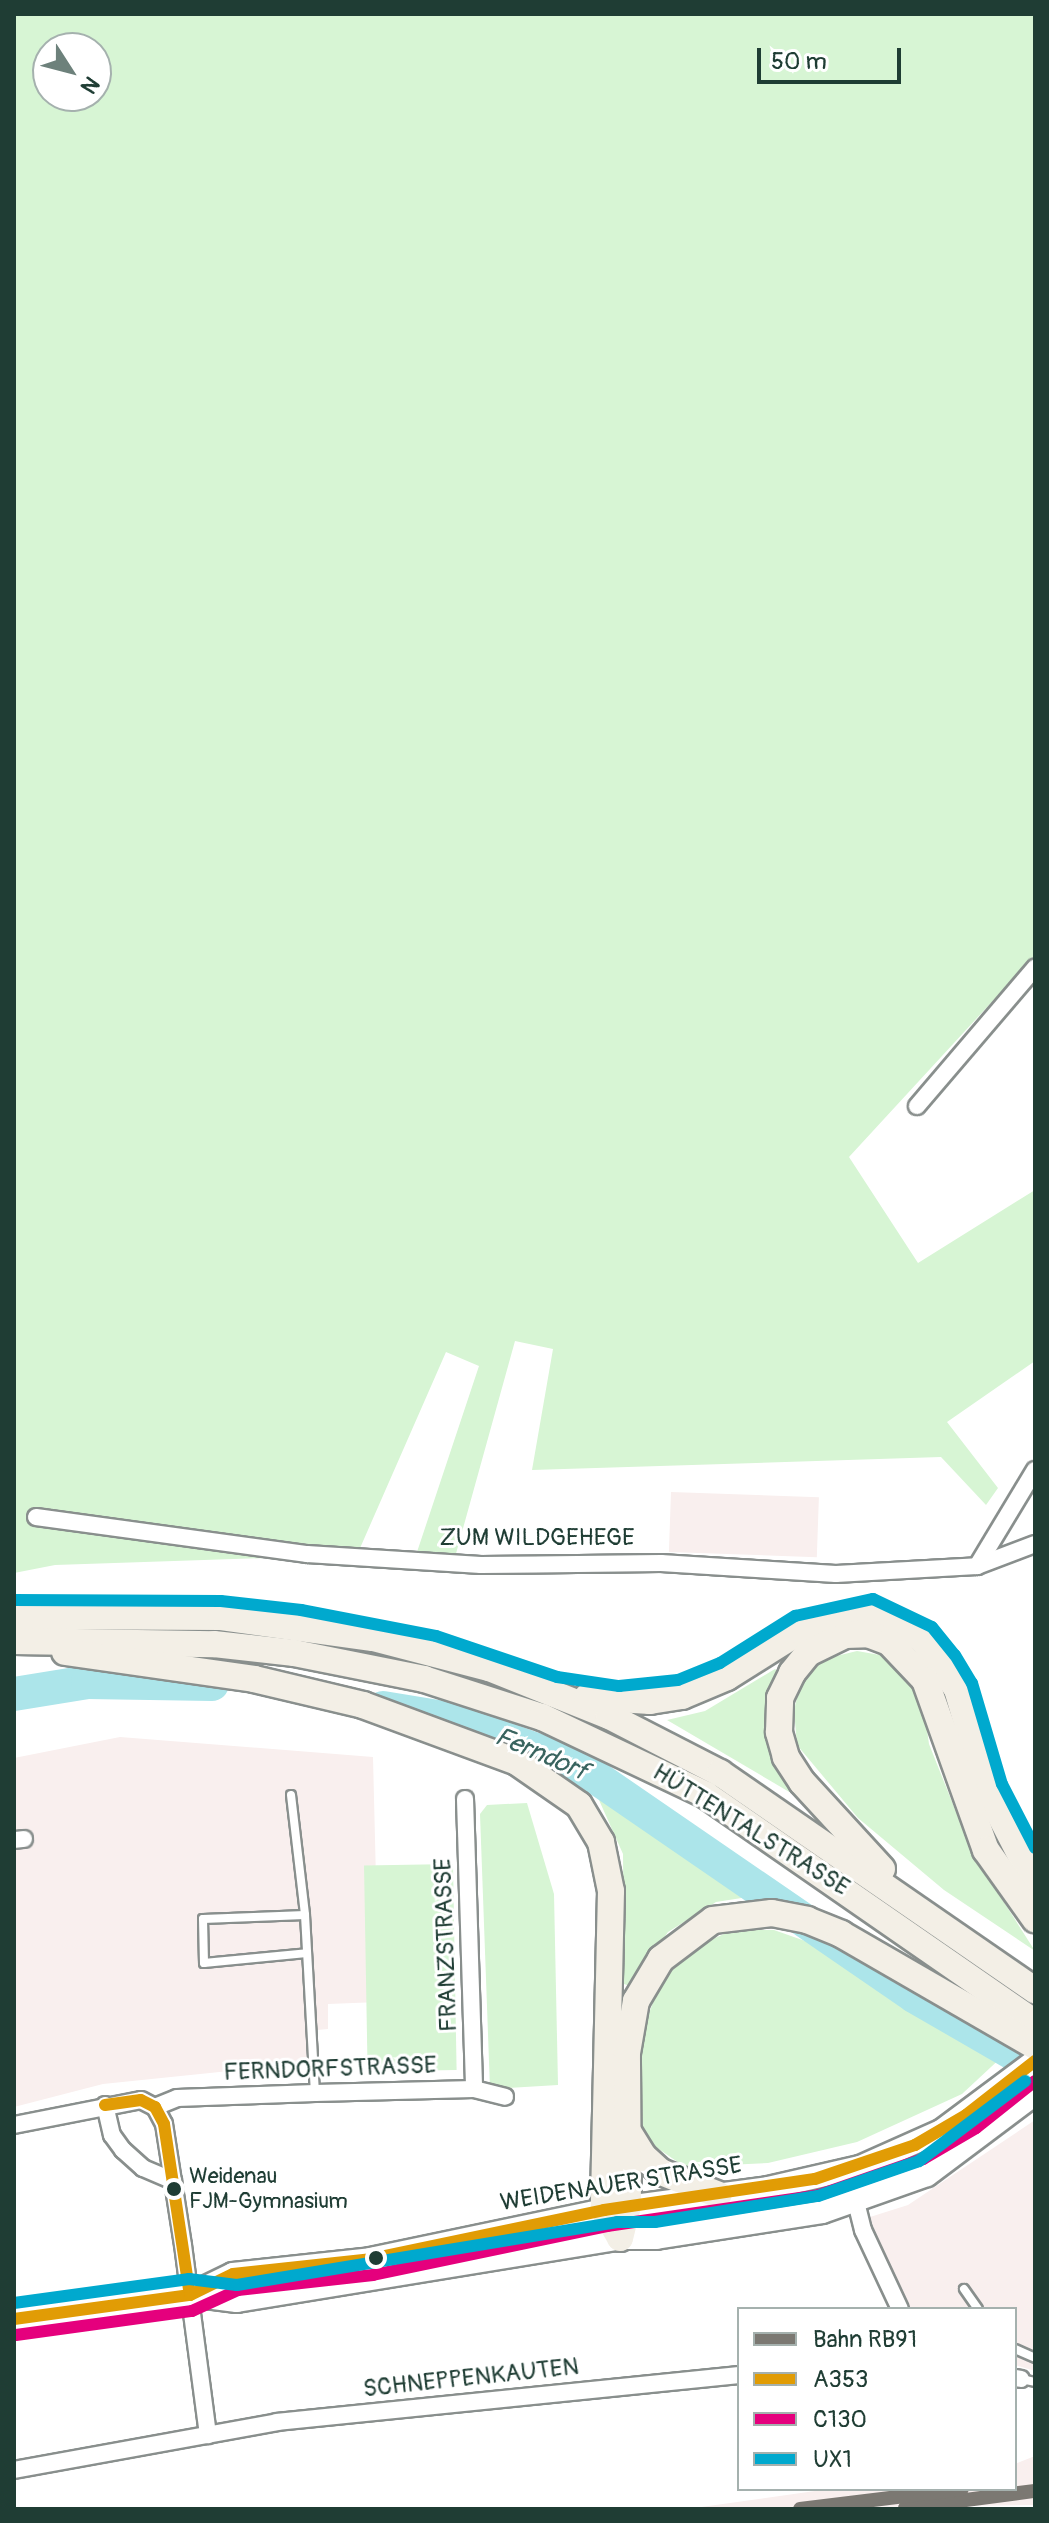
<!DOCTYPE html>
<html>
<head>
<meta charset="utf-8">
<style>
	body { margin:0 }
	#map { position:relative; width:1049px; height:2523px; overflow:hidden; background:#fff; font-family:Pangolin,sans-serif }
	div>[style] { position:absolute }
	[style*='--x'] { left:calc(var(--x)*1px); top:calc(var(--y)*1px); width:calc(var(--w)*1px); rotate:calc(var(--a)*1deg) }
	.built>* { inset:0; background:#f9efee; transform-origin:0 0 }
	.green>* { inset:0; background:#d7f5d4; transform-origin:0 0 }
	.river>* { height:34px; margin:-17px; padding:0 17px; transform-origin:17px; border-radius:17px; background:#ace5ea }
	.roads { filter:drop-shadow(2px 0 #898f8d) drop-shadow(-2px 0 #898f8d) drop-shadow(0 2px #898f8d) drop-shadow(0 -2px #898f8d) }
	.service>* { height:8px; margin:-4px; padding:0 4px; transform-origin:4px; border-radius:4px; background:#fff }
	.minor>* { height:16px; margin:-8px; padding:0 8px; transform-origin:8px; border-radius:8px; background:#fff }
	.secondary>* { height:22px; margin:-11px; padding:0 11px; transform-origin:11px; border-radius:11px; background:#fff }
	.trunk>* { height:26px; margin:-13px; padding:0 13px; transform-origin:13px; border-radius:13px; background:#f3efe6 }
	.bus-1>* { height:12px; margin:-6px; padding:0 6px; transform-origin:6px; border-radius:6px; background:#e19c05 }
	.bus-2>* { height:12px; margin:-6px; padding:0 6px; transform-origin:6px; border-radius:6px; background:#e5007d }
	.bus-3>* { height:12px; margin:-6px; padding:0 6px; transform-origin:6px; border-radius:6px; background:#00a9ce }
	.rail-1>* { height:14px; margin:-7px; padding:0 7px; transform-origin:7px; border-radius:7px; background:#7b7872 }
	.dots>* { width:22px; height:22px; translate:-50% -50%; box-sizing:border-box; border:4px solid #fff; border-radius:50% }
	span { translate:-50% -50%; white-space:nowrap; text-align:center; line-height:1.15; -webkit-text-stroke:6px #fff; paint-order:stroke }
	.bus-label { font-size:22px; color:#1f3d34 }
	.left { translate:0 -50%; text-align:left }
	.street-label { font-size:24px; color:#1f3d34 }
	.water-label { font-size:26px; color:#39645f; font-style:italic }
	.frame { position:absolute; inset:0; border:16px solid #1f3d34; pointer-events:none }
	.legend { position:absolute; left:737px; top:2307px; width:280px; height:184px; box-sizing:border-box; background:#fff; border:2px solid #a5b1ae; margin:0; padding:10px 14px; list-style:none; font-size:24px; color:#1f3d34 }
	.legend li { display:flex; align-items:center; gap:16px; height:40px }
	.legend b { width:40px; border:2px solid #a5b1ae }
	.north { position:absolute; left:32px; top:32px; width:80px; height:80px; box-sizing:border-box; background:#fff; border:2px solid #a5b1ae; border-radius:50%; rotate:126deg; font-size:22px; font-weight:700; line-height:32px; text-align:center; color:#1f3d34 }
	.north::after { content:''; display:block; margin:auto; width:28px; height:36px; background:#6d817b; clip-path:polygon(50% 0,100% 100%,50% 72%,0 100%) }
	.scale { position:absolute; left:757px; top:48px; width:144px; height:36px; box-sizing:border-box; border:4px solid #1f3d34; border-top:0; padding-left:10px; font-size:24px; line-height:28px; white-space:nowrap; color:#1f3d34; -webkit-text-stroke:6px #fff; paint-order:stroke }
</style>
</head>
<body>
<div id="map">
	<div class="built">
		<div style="left:671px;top:1492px;width:148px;height:60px;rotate:2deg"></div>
		<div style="clip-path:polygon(120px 1737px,373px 1757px,379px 2002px,328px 2004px,328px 2029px,306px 2031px,307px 2063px,103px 2084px,14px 2107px,14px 1758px)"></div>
		<div style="clip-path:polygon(1035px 2120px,1035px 2371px,1015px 2365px,1015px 2309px,911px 2309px,883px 2257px,870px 2217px,908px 2205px)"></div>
		<div style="clip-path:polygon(1035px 2456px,1035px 2505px,687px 2509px,829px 2489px,1015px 2489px,1015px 2464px)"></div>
	</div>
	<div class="green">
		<div style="clip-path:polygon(evenodd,14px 14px,1035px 14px,1035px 955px,849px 1157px,918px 1263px,1035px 1190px,1035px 1361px,947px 1422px,998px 1488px,986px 1505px,941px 1457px,532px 1470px,553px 1349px,515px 1341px,452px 1568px,413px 1564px,479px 1366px,446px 1352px,357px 1555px,55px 1565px,14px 1573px,14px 14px,48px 48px,96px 48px,96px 96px,48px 96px,48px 48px)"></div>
		<div style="clip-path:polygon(857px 1651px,880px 1655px,906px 1671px,923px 1702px,929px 1744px,972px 1852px,1035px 1951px,944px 1890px,858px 1818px,797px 1745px,794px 1710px,801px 1682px,824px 1659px)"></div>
		<div style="clip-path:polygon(775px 1669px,781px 1674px,769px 1702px,767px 1739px,791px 1793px,667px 1720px,705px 1711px)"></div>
		<div style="clip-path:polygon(591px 1782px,748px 1897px,716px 1902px,668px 1932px,630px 1986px,624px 1984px,623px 1854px)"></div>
		<div style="clip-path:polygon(527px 1803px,554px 1894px,558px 2085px,490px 2089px,480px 1814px,487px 1805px)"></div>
		<div style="left:453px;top:1864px;width:206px;height:89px;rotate:89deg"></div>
		<div style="clip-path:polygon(733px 1930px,774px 1930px,842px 1954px,1005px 2054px,962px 2094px,857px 2142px,768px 2163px,685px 2167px,644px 2139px,637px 2082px,640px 2037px,665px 1971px,695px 1947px)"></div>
	</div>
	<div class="river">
		<div style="--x:14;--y:1694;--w:75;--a:-9.2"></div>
		<div style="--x:88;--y:1682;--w:124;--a:0.9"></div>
		<div style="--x:383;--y:1708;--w:68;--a:9.3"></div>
		<div style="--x:450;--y:1719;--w:136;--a:19.8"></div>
		<div style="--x:578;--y:1765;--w:408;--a:34.5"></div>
		<div style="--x:914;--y:1996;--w:140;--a:30"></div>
	</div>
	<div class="roads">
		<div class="service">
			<div style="--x:291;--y:1795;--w:121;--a:83.3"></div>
			<div style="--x:305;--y:1915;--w:178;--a:86.8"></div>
			<div style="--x:305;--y:1915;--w:102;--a:177.8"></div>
			<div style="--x:203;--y:1919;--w:44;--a:88.7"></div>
			<div style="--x:204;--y:1963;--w:103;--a:-5.5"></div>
			<div style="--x:964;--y:2289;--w:24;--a:55"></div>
			<div style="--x:1015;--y:2349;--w:22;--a:24"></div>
			<div style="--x:1021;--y:2379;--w:14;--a:12"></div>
		</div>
		<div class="minor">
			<div style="--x:917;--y:1106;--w:182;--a:-49.5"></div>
			<div style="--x:36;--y:1517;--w:274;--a:7.8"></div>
			<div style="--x:307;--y:1554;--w:174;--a:3.6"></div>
			<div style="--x:481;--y:1565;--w:180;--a:-0.6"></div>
			<div style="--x:661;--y:1563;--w:175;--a:3.6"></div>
			<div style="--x:836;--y:1574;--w:141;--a:-3.2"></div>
			<div style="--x:977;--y:1566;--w:62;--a:-20.8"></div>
			<div style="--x:977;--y:1566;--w:112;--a:-58.9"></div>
			<div style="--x:465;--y:1799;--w:290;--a:88.2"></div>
			<div style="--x:14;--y:1840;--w:10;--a:-6"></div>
			<div style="--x:105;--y:2105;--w:31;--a:77"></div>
			<div style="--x:112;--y:2135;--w:19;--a:54"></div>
			<div style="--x:123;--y:2150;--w:27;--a:42"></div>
			<div style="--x:143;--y:2168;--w:33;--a:23"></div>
			<div style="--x:155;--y:2107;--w:24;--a:-22"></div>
			<div style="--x:177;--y:2098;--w:138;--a:-2.1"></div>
			<div style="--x:315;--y:2093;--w:159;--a:-1.4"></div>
			<div style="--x:474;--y:2089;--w:32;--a:14"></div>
			<div style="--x:14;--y:2125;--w:129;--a:-11.1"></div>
			<div style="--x:141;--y:2100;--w:16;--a:27"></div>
			<div style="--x:155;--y:2107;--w:19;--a:62"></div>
			<div style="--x:164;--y:2124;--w:122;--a:81.1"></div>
			<div style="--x:183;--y:2245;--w:192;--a:82.5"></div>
			<div style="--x:856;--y:2202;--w:29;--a:76"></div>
			<div style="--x:863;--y:2230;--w:87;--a:64.9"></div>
			<div style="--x:1015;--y:2378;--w:6;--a:9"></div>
			<div style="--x:14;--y:2470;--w:267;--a:-10.3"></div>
			<div style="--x:277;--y:2422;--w:464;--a:-5.8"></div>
		</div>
		<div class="secondary">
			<div style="--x:190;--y:2295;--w:48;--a:-26"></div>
			<div style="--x:233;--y:2274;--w:138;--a:-6.2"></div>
			<div style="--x:370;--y:2259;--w:239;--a:-11.8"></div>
			<div style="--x:604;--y:2210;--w:165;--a:-7.6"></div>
			<div style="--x:768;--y:2188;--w:94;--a:-12.9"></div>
			<div style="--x:860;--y:2167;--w:89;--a:-24"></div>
			<div style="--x:941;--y:2131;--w:117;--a:-36.7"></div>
			<div style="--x:14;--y:2319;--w:178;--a:-7.8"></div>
			<div style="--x:190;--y:2295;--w:47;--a:7.3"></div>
			<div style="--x:237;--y:2301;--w:388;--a:-9.3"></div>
			<div style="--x:620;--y:2238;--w:36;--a:0"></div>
			<div style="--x:656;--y:2238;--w:168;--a:-8.9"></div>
			<div style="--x:822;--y:2212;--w:111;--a:-19.4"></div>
			<div style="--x:927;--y:2175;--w:135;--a:-36.9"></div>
		</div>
		<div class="trunk">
			<div style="--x:14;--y:1616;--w:207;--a:0.3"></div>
			<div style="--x:221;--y:1617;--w:153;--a:7.9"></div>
			<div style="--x:373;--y:1638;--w:120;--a:14.5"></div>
			<div style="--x:489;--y:1668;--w:129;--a:21.8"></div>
			<div style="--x:609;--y:1716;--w:125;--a:27.2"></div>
			<div style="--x:720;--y:1773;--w:383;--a:34.6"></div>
			<div style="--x:14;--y:1641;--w:200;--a:0.9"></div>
			<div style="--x:214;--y:1644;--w:81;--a:6.4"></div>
			<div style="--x:294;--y:1653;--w:133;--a:11.3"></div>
			<div style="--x:424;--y:1679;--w:124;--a:17.9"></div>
			<div style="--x:542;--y:1717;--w:182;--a:25.4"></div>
			<div style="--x:706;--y:1795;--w:400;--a:34.7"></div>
			<div style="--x:65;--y:1652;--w:191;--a:8.1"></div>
			<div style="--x:254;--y:1679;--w:112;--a:13.4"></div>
			<div style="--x:363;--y:1705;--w:164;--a:20.3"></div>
			<div style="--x:517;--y:1762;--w:75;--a:34.7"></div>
			<div style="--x:579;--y:1805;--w:43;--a:59.3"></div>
			<div style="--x:601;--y:1842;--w:50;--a:78.5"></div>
			<div style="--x:611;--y:1891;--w:319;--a:91.3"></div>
			<div style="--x:604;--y:2210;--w:32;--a:60"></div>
			<div style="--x:587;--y:1697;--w:63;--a:3.6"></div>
			<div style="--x:650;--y:1701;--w:32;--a:-9"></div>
			<div style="--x:682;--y:1696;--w:49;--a:-22.9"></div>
			<div style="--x:727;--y:1677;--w:86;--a:-32.2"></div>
			<div style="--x:800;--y:1631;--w:40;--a:-18.9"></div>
			<div style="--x:838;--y:1618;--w:31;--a:-6"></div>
			<div style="--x:869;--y:1615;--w:32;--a:18"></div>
			<div style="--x:899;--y:1625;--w:28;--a:32"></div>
			<div style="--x:923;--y:1640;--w:60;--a:55.2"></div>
			<div style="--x:957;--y:1689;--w:105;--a:73.5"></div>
			<div style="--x:987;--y:1790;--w:105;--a:62.7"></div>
			<div style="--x:882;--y:1869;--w:118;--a:-132.6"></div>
			<div style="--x:802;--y:1782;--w:30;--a:-123"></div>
			<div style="--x:786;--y:1757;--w:26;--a:-106"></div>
			<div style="--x:779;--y:1732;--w:34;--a:-88"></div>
			<div style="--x:780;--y:1698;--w:28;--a:-64"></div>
			<div style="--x:792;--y:1673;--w:26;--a:-51"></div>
			<div style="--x:808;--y:1653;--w:41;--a:-25.9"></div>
			<div style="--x:845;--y:1635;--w:23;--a:-2"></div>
			<div style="--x:868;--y:1634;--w:22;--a:21"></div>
			<div style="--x:889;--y:1642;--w:52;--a:46.5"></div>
			<div style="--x:925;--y:1680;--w:181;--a:70.3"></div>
			<div style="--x:986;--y:1850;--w:85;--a:54.6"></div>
			<div style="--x:627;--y:2130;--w:31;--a:58"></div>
			<div style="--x:643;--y:2156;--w:24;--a:42"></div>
			<div style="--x:661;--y:2172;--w:62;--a:21.6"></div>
			<div style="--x:620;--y:2238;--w:33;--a:-76"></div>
			<div style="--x:628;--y:2206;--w:153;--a:-90.4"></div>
			<div style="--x:627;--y:2053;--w:53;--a:-80.2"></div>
			<div style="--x:636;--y:2001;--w:49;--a:-59.2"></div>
			<div style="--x:661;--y:1959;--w:65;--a:-36.9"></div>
			<div style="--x:713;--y:1920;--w:59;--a:-6.8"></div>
			<div style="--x:772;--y:1913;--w:36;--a:11"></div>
			<div style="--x:807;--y:1920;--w:37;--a:22"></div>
			<div style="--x:841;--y:1934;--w:224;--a:30"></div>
		</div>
	</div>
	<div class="bus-1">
		<div style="--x:105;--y:2105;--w:36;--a:-8"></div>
		<div style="--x:141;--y:2100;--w:16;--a:27"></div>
		<div style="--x:155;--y:2107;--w:19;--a:62"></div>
		<div style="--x:164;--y:2124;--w:173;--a:81.4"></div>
		<div style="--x:14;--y:2319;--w:178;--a:-7.8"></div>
		<div style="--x:190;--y:2295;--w:48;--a:-26"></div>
		<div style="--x:233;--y:2274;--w:138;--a:-6.2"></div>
		<div style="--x:370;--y:2259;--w:239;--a:-11.8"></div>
		<div style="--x:604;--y:2210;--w:213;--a:-8.4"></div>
		<div style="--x:815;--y:2179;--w:106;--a:-18.8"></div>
		<div style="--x:915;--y:2145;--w:59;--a:-30.5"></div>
		<div style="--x:966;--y:2115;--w:88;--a:-38"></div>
	</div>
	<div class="bus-2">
		<div style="--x:16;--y:2335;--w:178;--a:-7.8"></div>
		<div style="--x:192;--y:2311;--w:51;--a:-24.5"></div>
		<div style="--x:238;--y:2290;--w:136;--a:-6.3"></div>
		<div style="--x:373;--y:2275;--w:239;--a:-11.8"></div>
		<div style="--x:607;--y:2226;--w:214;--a:-8.3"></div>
		<div style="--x:819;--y:2195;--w:110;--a:-19.1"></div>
		<div style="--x:923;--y:2159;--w:61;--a:-30.3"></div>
		<div style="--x:976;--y:2128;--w:75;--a:-38.5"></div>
	</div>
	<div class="bus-3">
		<div style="--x:14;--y:1600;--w:207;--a:0.3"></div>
		<div style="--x:221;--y:1601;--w:81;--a:6.4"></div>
		<div style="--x:301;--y:1610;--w:137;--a:10.9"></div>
		<div style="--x:436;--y:1636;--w:128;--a:18.7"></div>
		<div style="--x:557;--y:1677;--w:63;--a:8.3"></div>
		<div style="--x:619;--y:1686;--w:59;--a:-5.8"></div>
		<div style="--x:678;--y:1680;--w:45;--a:-22"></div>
		<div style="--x:720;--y:1663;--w:89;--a:-32.1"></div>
		<div style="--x:795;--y:1616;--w:80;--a:-12.3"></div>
		<div style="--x:873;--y:1599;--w:65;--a:25.4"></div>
		<div style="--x:932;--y:1627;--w:36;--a:51"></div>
		<div style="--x:955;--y:1655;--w:33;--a:59"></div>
		<div style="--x:972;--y:1683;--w:105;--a:73.5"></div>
		<div style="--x:1002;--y:1784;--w:72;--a:62.7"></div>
		<div style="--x:14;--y:2303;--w:177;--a:-7.8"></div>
		<div style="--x:189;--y:2279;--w:48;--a:7.1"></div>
		<div style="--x:237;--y:2285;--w:385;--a:-9.4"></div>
		<div style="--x:617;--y:2222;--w:38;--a:0"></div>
		<div style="--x:655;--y:2222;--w:165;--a:-9.1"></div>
		<div style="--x:818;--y:2196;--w:107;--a:-19.1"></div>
		<div style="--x:919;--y:2161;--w:133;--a:-37"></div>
	</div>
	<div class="rail-1">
		<div style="--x:905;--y:2508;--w:131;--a:-7.5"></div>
		<div style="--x:800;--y:2509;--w:163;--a:-7"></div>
	</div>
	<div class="dots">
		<div style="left:174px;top:2189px;background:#1f3d34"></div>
		<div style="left:376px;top:2258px;background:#1f3d34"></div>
	</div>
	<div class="bus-label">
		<span class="left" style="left:189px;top:2189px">Weidenau<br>FJM-Gymnasium</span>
	</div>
	<div class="street-label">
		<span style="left:537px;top:1538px">ZUM WILDGEHEGE</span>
		<span style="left:751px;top:1830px;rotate:32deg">HÜTTENTALSTRASSE</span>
		<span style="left:446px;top:1945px;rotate:-92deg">FRANZSTRASSE</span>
		<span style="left:330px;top:2069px;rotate:-2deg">FERNDORFSTRASSE</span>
		<span style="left:621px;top:2184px;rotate:-9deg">WEIDENAUER STRASSE</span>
		<span style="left:471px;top:2378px;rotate:-6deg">SCHNEPPENKAUTEN</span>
	</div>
	<div class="water-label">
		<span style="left:541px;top:1755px;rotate:23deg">Ferndorf</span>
	</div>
	<div class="frame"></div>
	<ul class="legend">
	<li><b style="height:10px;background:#7b7872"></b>Bahn RB91</li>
	<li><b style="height:10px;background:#e19c05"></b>A353</li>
	<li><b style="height:10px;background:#e5007d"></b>C130</li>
	<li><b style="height:10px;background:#00a9ce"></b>UX1</li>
	</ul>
	<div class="north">N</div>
	<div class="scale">50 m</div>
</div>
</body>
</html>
